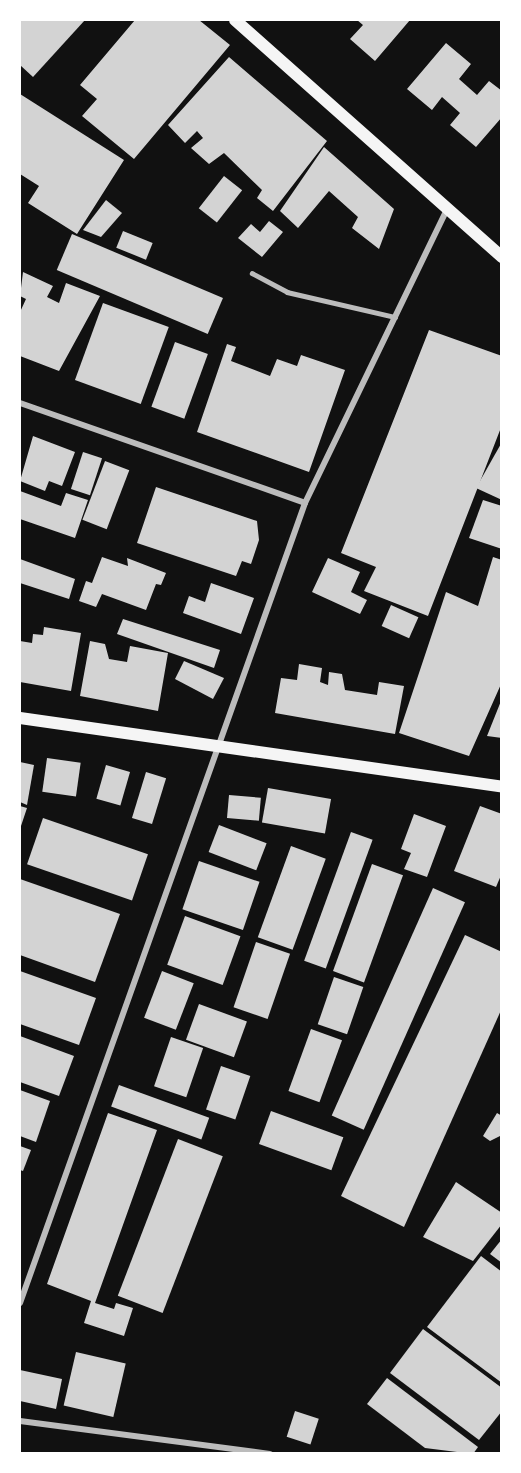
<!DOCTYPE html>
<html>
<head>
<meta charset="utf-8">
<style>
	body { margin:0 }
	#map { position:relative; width:521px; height:1473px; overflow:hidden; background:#111; font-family:"IBM Plex Sans",sans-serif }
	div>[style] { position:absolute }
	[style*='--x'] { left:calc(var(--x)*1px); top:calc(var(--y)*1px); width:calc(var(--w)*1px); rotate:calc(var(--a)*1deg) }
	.building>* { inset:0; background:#d3d3d3; transform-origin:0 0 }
	.service>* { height:4.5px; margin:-2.25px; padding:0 2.25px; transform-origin:2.25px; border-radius:2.25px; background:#bcbcbc }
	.minor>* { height:6px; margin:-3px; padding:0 3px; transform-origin:3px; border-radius:3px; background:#bcbcbc }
	.secondary>* { height:12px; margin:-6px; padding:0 6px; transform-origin:6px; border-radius:6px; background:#f5f5f5 }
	span { translate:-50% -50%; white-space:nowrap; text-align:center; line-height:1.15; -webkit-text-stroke:4.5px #fff; paint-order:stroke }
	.frame { position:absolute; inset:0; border:21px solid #fff; pointer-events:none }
</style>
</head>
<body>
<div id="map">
	<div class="building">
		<div style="clip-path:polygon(20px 20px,85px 20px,33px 77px,20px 65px)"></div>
		<div style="clip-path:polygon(135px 20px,199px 20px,230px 45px,134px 159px,82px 116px,97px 99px,80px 85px)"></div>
		<div style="clip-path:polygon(357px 20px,410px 20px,375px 61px,350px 39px,363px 25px)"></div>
		<div style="clip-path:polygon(446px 43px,471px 64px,459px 79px,477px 95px,489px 81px,502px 91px,502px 117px,476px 147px,450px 125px,460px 113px,442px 97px,432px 110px,407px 89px)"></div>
		<div style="clip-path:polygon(229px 57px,327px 141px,273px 211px,257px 198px,262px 190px,224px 153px,209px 164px,191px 148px,203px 138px,197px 131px,185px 143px,168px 125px)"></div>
		<div style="clip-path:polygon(20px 94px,124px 160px,77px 234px,28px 203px,39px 186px,20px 174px)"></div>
		<div style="clip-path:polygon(324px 147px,394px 209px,379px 249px,352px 228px,358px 217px,329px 191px,298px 228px,280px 211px)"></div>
		<div style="left:224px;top:176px;width:23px;height:41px;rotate:38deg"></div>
		<div style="clip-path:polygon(106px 200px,122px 213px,101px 237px,83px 230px)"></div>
		<div style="clip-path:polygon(269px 221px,283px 232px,262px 257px,238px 238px,251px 224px,260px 232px)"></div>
		<div style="left:123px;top:231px;width:32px;height:18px;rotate:22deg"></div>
		<div style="left:72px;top:234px;width:164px;height:39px;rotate:23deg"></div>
		<div style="clip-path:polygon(23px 272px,53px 286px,47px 297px,59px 303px,66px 283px,100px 296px,59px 371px,20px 356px,20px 312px,26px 299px,20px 296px)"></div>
		<div style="left:103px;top:303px;width:70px;height:82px;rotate:20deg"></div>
		<div style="clip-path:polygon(429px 330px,502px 356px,502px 425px,428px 616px,364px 591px,376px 567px,341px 553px)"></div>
		<div style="left:175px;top:342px;width:35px;height:69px;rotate:20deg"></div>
		<div style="clip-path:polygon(227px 344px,236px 347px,231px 361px,270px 376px,277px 359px,297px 366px,301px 355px,345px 370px,309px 472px,197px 432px)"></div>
		<div style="clip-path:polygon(33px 436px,75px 452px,62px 486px,49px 481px,45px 491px,20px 481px)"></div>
		<div style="clip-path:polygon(502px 442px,502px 500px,476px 488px)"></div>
		<div style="left:83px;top:452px;width:20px;height:39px;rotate:18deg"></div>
		<div style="left:105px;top:461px;width:26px;height:63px;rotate:21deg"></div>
		<div style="clip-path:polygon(156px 487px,257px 521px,259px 540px,251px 564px,242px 561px,236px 576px,137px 543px)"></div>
		<div style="clip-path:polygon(20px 491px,61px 506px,66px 493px,88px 500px,75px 538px,20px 519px)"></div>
		<div style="clip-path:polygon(483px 500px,502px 506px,502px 549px,469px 538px)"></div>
		<div style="clip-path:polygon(102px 557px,128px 566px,127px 558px,166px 573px,161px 585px,156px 584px,146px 610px,102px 594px,96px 607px,79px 601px,86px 581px,92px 583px)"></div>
		<div style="clip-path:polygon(493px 557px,502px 560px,502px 682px,469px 756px,399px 733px,446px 592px,478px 606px)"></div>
		<div style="clip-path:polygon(328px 558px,360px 572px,351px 592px,367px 600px,360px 614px,312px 592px)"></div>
		<div style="clip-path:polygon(20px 559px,75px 579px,69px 599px,20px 583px)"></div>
		<div style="clip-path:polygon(211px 583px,254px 598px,241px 634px,183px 613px,189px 596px,205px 602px)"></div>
		<div style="left:391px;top:605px;width:30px;height:23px;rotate:24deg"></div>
		<div style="clip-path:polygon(123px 619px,220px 650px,214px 668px,117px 634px)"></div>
		<div style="clip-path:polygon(44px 627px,81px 633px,71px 691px,20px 682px,20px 641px,32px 643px,33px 634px,43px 635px)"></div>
		<div style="clip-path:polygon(90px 641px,105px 644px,109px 659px,127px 662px,130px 646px,168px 653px,158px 711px,80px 696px)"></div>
		<div style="clip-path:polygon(184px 661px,224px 678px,213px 699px,175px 679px)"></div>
		<div style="clip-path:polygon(299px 664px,322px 668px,320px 682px,328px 685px,329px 672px,342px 674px,345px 690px,377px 695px,379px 682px,404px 686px,395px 734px,275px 713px,281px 678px,297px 680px)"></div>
		<div style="clip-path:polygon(501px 701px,502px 738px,487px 736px)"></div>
		<div style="left:47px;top:758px;width:34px;height:34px;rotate:8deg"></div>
		<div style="clip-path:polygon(20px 762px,34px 765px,27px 805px,20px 802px)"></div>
		<div style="left:106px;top:765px;width:25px;height:35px;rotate:16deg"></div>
		<div style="left:146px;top:772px;width:21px;height:48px;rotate:17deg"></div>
		<div style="left:268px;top:788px;width:64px;height:35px;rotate:10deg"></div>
		<div style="left:229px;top:795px;width:32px;height:23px;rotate:5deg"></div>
		<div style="clip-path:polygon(20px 806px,27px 808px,20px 829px)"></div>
		<div style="clip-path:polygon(480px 806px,502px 814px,502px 873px,496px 887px,454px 871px)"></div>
		<div style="clip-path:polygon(414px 814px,446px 826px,427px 877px,404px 869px,411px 853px,401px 849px)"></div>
		<div style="left:43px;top:818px;width:111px;height:49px;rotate:19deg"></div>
		<div style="left:219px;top:825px;width:51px;height:29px;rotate:21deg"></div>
		<div style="left:351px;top:832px;width:23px;height:137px;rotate:20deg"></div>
		<div style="left:291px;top:846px;width:37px;height:97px;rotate:20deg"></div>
		<div style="left:199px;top:861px;width:64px;height:51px;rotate:19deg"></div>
		<div style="left:372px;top:864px;width:33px;height:114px;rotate:20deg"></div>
		<div style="clip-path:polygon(20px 879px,120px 914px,95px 982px,20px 955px)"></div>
		<div style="left:433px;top:888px;width:35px;height:249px;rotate:24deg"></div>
		<div style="left:185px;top:916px;width:59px;height:52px;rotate:20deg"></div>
		<div style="clip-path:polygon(465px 935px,502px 952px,502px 1008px,404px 1227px,341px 1196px)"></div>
		<div style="left:256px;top:942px;width:36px;height:69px;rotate:19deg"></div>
		<div style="clip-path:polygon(20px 971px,96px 998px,79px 1045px,20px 1024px)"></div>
		<div style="left:162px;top:971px;width:34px;height:50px;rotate:21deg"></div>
		<div style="left:334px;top:977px;width:31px;height:50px;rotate:19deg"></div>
		<div style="left:199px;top:1004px;width:51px;height:38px;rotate:20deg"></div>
		<div style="left:311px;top:1029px;width:33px;height:66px;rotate:20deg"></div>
		<div style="clip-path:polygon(20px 1036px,74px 1056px,59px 1096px,20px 1082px)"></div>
		<div style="left:171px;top:1037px;width:34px;height:52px;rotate:19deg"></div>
		<div style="left:221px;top:1066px;width:31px;height:46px;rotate:19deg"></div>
		<div style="left:119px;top:1085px;width:96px;height:23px;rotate:20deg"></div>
		<div style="clip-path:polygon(20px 1090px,50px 1101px,36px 1142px,20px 1136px)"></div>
		<div style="left:271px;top:1111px;width:77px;height:35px;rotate:20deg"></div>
		<div style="clip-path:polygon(108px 1113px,157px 1130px,95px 1303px,114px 1309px,116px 1303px,133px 1308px,124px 1336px,84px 1323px,91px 1301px,47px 1284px)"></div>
		<div style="clip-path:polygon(497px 1113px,502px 1116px,502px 1135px,490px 1141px,483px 1136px)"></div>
		<div style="left:178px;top:1139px;width:48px;height:168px;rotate:21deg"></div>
		<div style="clip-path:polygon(20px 1146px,31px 1150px,23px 1171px,20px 1170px)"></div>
		<div style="clip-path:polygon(456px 1182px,502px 1213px,502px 1224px,473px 1261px,423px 1237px)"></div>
		<div style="clip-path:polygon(502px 1239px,502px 1263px,490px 1254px)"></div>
		<div style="clip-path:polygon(481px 1256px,502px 1272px,502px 1383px,427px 1327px)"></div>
		<div style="clip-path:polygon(423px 1329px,502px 1388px,502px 1411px,479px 1440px,390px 1373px)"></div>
		<div style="left:76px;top:1352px;width:51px;height:55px;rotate:13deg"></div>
		<div style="clip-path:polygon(20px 1370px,62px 1379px,56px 1409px,20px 1401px)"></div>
		<div style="clip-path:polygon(387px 1378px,478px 1447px,473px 1454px,425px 1448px,367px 1404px)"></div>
		<div style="left:295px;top:1411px;width:25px;height:27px;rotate:18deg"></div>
	</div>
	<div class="service">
		<div style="--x:252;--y:273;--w:40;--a:28"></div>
		<div style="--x:287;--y:292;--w:111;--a:13"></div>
	</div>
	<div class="minor">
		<div style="--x:20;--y:403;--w:302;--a:19.3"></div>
		<div style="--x:20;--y:1303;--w:849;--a:-70.39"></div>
		<div style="--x:305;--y:503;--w:326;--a:-64.2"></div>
		<div style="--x:20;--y:1421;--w:252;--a:7.5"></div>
	</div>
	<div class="secondary">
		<div style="--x:235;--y:20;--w:357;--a:41.6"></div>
		<div style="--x:20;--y:718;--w:487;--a:8.1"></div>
	</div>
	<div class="frame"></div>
</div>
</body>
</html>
